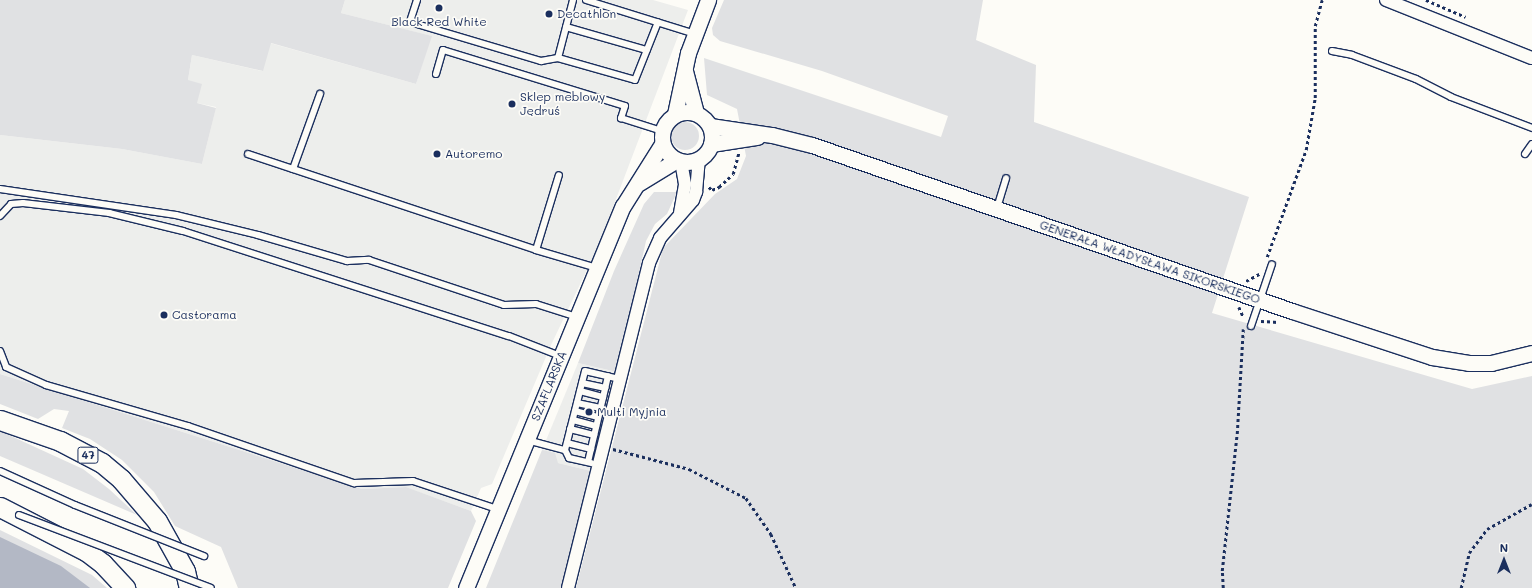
<!DOCTYPE html>
<html>
<head>
<meta charset="utf-8">
<style>
	body { margin:0 }
	#map { position:relative; width:1532px; height:588px; overflow:hidden; background:#fdfcf7; font-family:Mali,sans-serif }
	div>[style] { position:absolute }
	[style*='--x'] { left:calc(var(--x)*1px); top:calc(var(--y)*1px); width:calc(var(--w)*1px); rotate:calc(var(--a)*1deg) }
	.built>* { inset:0; background:#edeeec }
	.green>* { inset:0; background:#e0e1e3 }
	.round { border-radius:50% }
	.water>* { inset:0; background:#b3b8c5 }
	.path>* { height:2.5px; margin-top:-1.25px; transform-origin:0; background:repeating-linear-gradient(90deg,#1b2f5e 0 3px,transparent 0 6px) }
	.roads { filter:drop-shadow(1px 0 #1b2f5e) drop-shadow(-1px 0 #1b2f5e) drop-shadow(0 1px #1b2f5e) drop-shadow(0 -1px #1b2f5e) }
	.service>* { height:6px; margin:-3px; padding:0 3px; transform-origin:3px; border-radius:3px; background:#fdfcf7 }
	.minor>* { height:12px; margin:-6px; padding:0 6px; transform-origin:6px; border-radius:6px; background:#fdfcf7 }
	.tertiary>* { height:15px; margin:-7.5px; padding:0 7.5px; transform-origin:7.5px; border-radius:7.5px; background:#fdfcf7 }
	.tertiary>.ring { margin:-7.5px; padding:0; box-sizing:content-box; background:none; border:15px solid #fdfcf7; border-radius:50% }
	.primary>* { height:19px; margin:-9.5px; padding:0 9.5px; transform-origin:9.5px; border-radius:9.5px; background:#fdfcf7 }
	.bridges { filter:drop-shadow(1px 0 #1b2f5e) drop-shadow(-1px 0 #1b2f5e) drop-shadow(0 1px #1b2f5e) drop-shadow(0 -1px #1b2f5e) }
	.service-bridge>* { height:6px; margin:-3px; padding:0 3px; transform-origin:3px; border-radius:3px; background:#fdfcf7 }
	.dots>* { width:11px; height:11px; translate:-50% -50%; box-sizing:border-box; border:2px solid #fdfcf7; border-radius:50% }
	span { translate:-50% -50%; white-space:nowrap; text-align:center; line-height:1.15; -webkit-text-stroke:3.5px #fdfcf7; paint-order:stroke }
	.shield-label span { padding:1px 3px; background:#fdfcf7; border:1px solid; border-radius:3px; -webkit-text-stroke-width:0 }
	.shield-label { font-size:11px; color:#1b2f5e; font-weight:700 }
	.poi-label { font-size:12px; color:#1b2f5e }
	.left { translate:0 -50%; text-align:left }
	.street-label { font-size:12px; color:#1b2f5e }
	.north { position:absolute; left:1484px; top:540px; width:40px; height:40px; -webkit-text-stroke:3px #fdfcf7; paint-order:stroke; rotate:0deg; font-size:11px; font-weight:700; line-height:16px; text-align:center; color:#1b2f5e }
	.north::after { content:''; display:block; margin:auto; width:14px; height:18px; background:#1b2f5e; clip-path:polygon(50% 0,100% 100%,50% 72%,0 100%) }
</style>
</head>
<body>
<div id="map">
	<div class="built">
		<div style="clip-path:polygon(345px 0,653px 0,688px 10px,597px 249px,551px 345px,492px 484px,481px 488px,471px 511px,405px 487px,362px 489px,0 374px,0 135px,122px 149px,202px 164px,216px 107px,197px 103px,188px 80px,192px 55px,262px 71px,270px 43px,416px 84px,431px 36px,341px 13px)"></div>
		<div style="clip-path:polygon(578px 363px,617px 372px,591px 471px,558px 463px,542px 450px)"></div>
	</div>
	<div class="green">
		<div style="clip-path:polygon(0 0,345px 0,341px 13px,432px 36px,416px 84px,271px 43px,263px 71px,192px 55px,188px 80px,202px 84px,197px 103px,216px 108px,202px 164px,122px 149px,0 135px)"></div>
		<div style="clip-path:polygon(724px 0,983px 0,976px 40px,1036px 65px,1034px 122px,1249px 197px,1212px 313px,1472px 389px,1532px 376px,1532px 588px,576px 588px,663px 248px,715px 194px,737px 179px,746px 156px,737px 109px,707px 95px,704px 58px,941px 137px,948px 116px,822px 71px,720px 41px,713px 35px,712px 28px)"></div>
		<div class="round" style="left:671px;top:122px;width:28px;height:28px"></div>
		<div style="clip-path:polygon(654px 192px,677px 192px,667px 214px,655px 224px,646px 241px,617px 372px,578px 363px,614px 271px,644px 204px)"></div>
		<div style="clip-path:polygon(0 374px,362px 489px,406px 487px,471px 511px,476px 521px,448px 588px,238px 588px,221px 547px,175px 526px,154px 492px,122px 460px,90px 439px,62px 428px,69px 411px,54px 409px,38px 419px,0 404px)"></div>
		<div style="clip-path:polygon(0 431px,83px 469px,109px 489px,137px 515px,0 456px)"></div>
		<div style="clip-path:polygon(542px 450px,555px 453px,558px 463px,591px 471px,562px 588px,486px 588px)"></div>
		<div style="clip-path:polygon(0 530px,92px 575px,107px 588px,0 588px)"></div>
	</div>
	<div class="water">
		<div style="clip-path:polygon(0 537px,61px 566px,90px 588px,0 588px)"></div>
	</div>
	<div class="path">
		<div style="--x:1426;--y:0;--w:43;--a:23"></div>
		<div style="--x:709;--y:187;--w:4;--a:45"></div>
		<div style="--x:712;--y:190;--w:8;--a:-23"></div>
		<div style="--x:719;--y:187;--w:19;--a:-43"></div>
		<div style="--x:733;--y:174;--w:23;--a:-75"></div>
		<div style="--x:1267;--y:257;--w:114;--a:-70"></div>
		<div style="--x:1306;--y:150;--w:53;--a:-80.2"></div>
		<div style="--x:1315;--y:98;--w:72;--a:-90"></div>
		<div style="--x:1315;--y:26;--w:27;--a:-75"></div>
		<div style="--x:1246;--y:281;--w:15;--a:-28"></div>
		<div style="--x:1239;--y:307;--w:10;--a:66"></div>
		<div style="--x:1261;--y:321;--w:17;--a:3"></div>
		<div style="--x:613;--y:449;--w:79;--a:14.7"></div>
		<div style="--x:689;--y:469;--w:64;--a:27"></div>
		<div style="--x:746;--y:498;--w:44;--a:55.2"></div>
		<div style="--x:771;--y:534;--w:60;--a:65.2"></div>
		<div style="--x:1223;--y:588;--w:17;--a:-93"></div>
		<div style="--x:1222;--y:571;--w:138;--a:-83.8"></div>
		<div style="--x:1237;--y:434;--w:105;--a:-86.7"></div>
		<div style="--x:1461;--y:588;--w:36;--a:-77"></div>
		<div style="--x:1469;--y:553;--w:30;--a:-53"></div>
		<div style="--x:1487;--y:529;--w:51;--a:-29.1"></div>
	</div>
	<div class="roads">
		<div class="service">
			<div style="--x:417;--y:0;--w:23;--a:108"></div>
			<div style="--x:410;--y:22;--w:137;--a:16.6"></div>
			<div style="--x:541;--y:61;--w:17;--a:-10"></div>
			<div style="--x:558;--y:58;--w:60;--a:-75.5"></div>
			<div style="--x:586;--y:0;--w:114;--a:17.3"></div>
			<div style="--x:566;--y:27;--w:84;--a:15.9"></div>
			<div style="--x:1332;--y:51;--w:20;--a:11"></div>
			<div style="--x:1352;--y:55;--w:68;--a:20.6"></div>
			<div style="--x:1416;--y:79;--w:39;--a:27"></div>
			<div style="--x:1451;--y:97;--w:87;--a:20.9"></div>
			<div style="--x:558;--y:58;--w:80;--a:15.9"></div>
			<div style="--x:635;--y:80;--w:62;--a:-68.4"></div>
			<div style="--x:436;--y:74;--w:25;--a:-74"></div>
			<div style="--x:443;--y:50;--w:190;--a:17.1"></div>
			<div style="--x:625;--y:106;--w:13;--a:108"></div>
			<div style="--x:621;--y:118;--w:43;--a:17.6"></div>
			<div style="--x:248;--y:154;--w:304;--a:18.4"></div>
			<div style="--x:536;--y:250;--w:64;--a:16.4"></div>
			<div style="--x:1525;--y:154;--w:12;--a:-55"></div>
			<div style="--x:293;--y:169;--w:80;--a:-70.2"></div>
			<div style="--x:0;--y:189;--w:178;--a:8.4"></div>
			<div style="--x:176;--y:215;--w:84;--a:13.7"></div>
			<div style="--x:258;--y:235;--w:93;--a:16.3"></div>
			<div style="--x:347;--y:261;--w:22;--a:-3"></div>
			<div style="--x:369;--y:260;--w:142;--a:18.4"></div>
			<div style="--x:504;--y:305;--w:32;--a:-2"></div>
			<div style="--x:536;--y:304;--w:43;--a:17.6"></div>
			<div style="--x:997;--y:208;--w:31;--a:-73"></div>
			<div style="--x:0;--y:216;--w:16;--a:-47"></div>
			<div style="--x:11;--y:204;--w:12;--a:-5"></div>
			<div style="--x:23;--y:203;--w:87;--a:6.6"></div>
			<div style="--x:109;--y:213;--w:76;--a:13.7"></div>
			<div style="--x:183;--y:231;--w:342;--a:17.9"></div>
			<div style="--x:509;--y:336;--w:55;--a:21.4"></div>
			<div style="--x:536;--y:250;--w:78;--a:-73"></div>
			<div style="--x:1251;--y:326;--w:65;--a:-71.3"></div>
			<div style="--x:0;--y:351;--w:17;--a:69"></div>
			<div style="--x:6;--y:367;--w:44;--a:24.2"></div>
			<div style="--x:46;--y:385;--w:148;--a:16.1"></div>
			<div style="--x:188;--y:426;--w:176;--a:19"></div>
			<div style="--x:354;--y:483;--w:59;--a:-1.9"></div>
			<div style="--x:413;--y:481;--w:89;--a:18.4"></div>
			<div style="--x:582;--y:383;--w:24;--a:12"></div>
			<div style="--x:580;--y:391;--w:24;--a:15"></div>
			<div style="--x:577;--y:403;--w:25;--a:12"></div>
			<div style="--x:575;--y:411;--w:24;--a:15"></div>
			<div style="--x:573;--y:420;--w:24;--a:15"></div>
			<div style="--x:570;--y:429;--w:25;--a:14"></div>
			<div style="--x:527;--y:440;--w:39;--a:15"></div>
			<div style="--x:565;--y:450;--w:81;--a:-75.8"></div>
			<div style="--x:585;--y:371;--w:37;--a:13"></div>
			<div style="--x:567;--y:443;--w:25;--a:14"></div>
			<div style="--x:565;--y:450;--w:9;--a:63"></div>
			<div style="--x:569;--y:458;--w:23;--a:13"></div>
			<div style="--x:588;--y:462;--w:88;--a:-76.9"></div>
		</div>
		<div class="minor">
			<div style="--x:1386;--y:0;--w:157;--a:21.7"></div>
			<div style="--x:680;--y:213;--w:29;--a:-80"></div>
			<div style="--x:685;--y:184;--w:23;--a:-100"></div>
			<div style="--x:568;--y:588;--w:335;--a:-76"></div>
			<div style="--x:649;--y:263;--w:27;--a:-66"></div>
			<div style="--x:660;--y:238;--w:50;--a:-49"></div>
			<div style="--x:693;--y:200;--w:9;--a:-69"></div>
			<div style="--x:696;--y:192;--w:33;--a:-85"></div>
		</div>
		<div class="tertiary">
			<div style="--x:685;--y:71;--w:43;--a:75.3"></div>
			<div class="ring" style="left:662px;top:112px;width:35px;height:35px"></div>
			<div style="--x:675;--y:114;--w:62;--a:-78"></div>
			<div style="--x:688;--y:53;--w:57;--a:-69.3"></div>
			<div style="--x:710;--y:126;--w:63;--a:8.3"></div>
			<div style="--x:772;--y:135;--w:41;--a:14"></div>
			<div style="--x:812;--y:145;--w:508;--a:19.08"></div>
			<div style="--x:1292;--y:311;--w:147;--a:18.2"></div>
			<div style="--x:1432;--y:357;--w:37;--a:9"></div>
			<div style="--x:1469;--y:363;--w:22;--a:0"></div>
			<div style="--x:1491;--y:363;--w:42;--a:-13.7"></div>
			<div style="--x:711;--y:144;--w:47;--a:-8.7"></div>
			<div style="--x:639;--y:183;--w:44;--a:-31.2"></div>
			<div style="--x:466;--y:588;--w:413;--a:-67.7"></div>
			<div style="--x:623;--y:206;--w:73;--a:-57.8"></div>
		</div>
		<div class="primary">
			<div style="--x:0;--y:420;--w:64;--a:19.3"></div>
			<div style="--x:60;--y:441;--w:47;--a:27.6"></div>
			<div style="--x:102;--y:463;--w:25;--a:40"></div>
			<div style="--x:121;--y:479;--w:55;--a:49.4"></div>
			<div style="--x:157;--y:521;--w:57;--a:60.8"></div>
			<div style="--x:185;--y:571;--w:17;--a:77"></div>
			<div style="--x:0;--y:507;--w:97;--a:27.1"></div>
			<div style="--x:86;--y:551;--w:21;--a:37"></div>
			<div style="--x:103;--y:564;--w:33;--a:47"></div>
		</div>
	</div>
	<div class="bridges">
		<div class="service-bridge">
			<div style="--x:0;--y:471;--w:82;--a:24.4"></div>
			<div style="--x:75;--y:505;--w:139;--a:21.6"></div>
			<div style="--x:19;--y:515;--w:205;--a:20.8"></div>
		</div>
	</div>
	<div class="dots">
		<div style="left:439px;top:8px;background:#1b2f5e"></div>
		<div style="left:549px;top:14px;background:#1b2f5e"></div>
		<div style="left:512px;top:104px;background:#1b2f5e"></div>
		<div style="left:437px;top:154px;background:#1b2f5e"></div>
		<div style="left:164px;top:315px;background:#1b2f5e"></div>
		<div style="left:589px;top:412px;background:#1b2f5e"></div>
	</div>
	<div class="shield-label">
		<span style="left:88px;top:455px">47</span>
	</div>
	<div class="poi-label">
		<span class="left" style="left:557px;top:14px">Decathlon</span>
		<span style="left:439px;top:22px">Black Red White</span>
		<span class="left" style="left:520px;top:104px">Sklep meblowy<br>Jędruś</span>
		<span class="left" style="left:445px;top:154px">Autoremo</span>
		<span class="left" style="left:172px;top:315px">Castorama</span>
		<span class="left" style="left:597px;top:412px">Multi Myjnia</span>
	</div>
	<div class="street-label">
		<span style="left:1150px;top:262px;rotate:19deg">GENERAŁA WŁADYSŁAWA SIKORSKIEGO</span>
		<span style="left:549px;top:386px;rotate:-68deg">SZAFLARSKA</span>
	</div>
	<div class="north">N</div>
</div>
</body>
</html>
